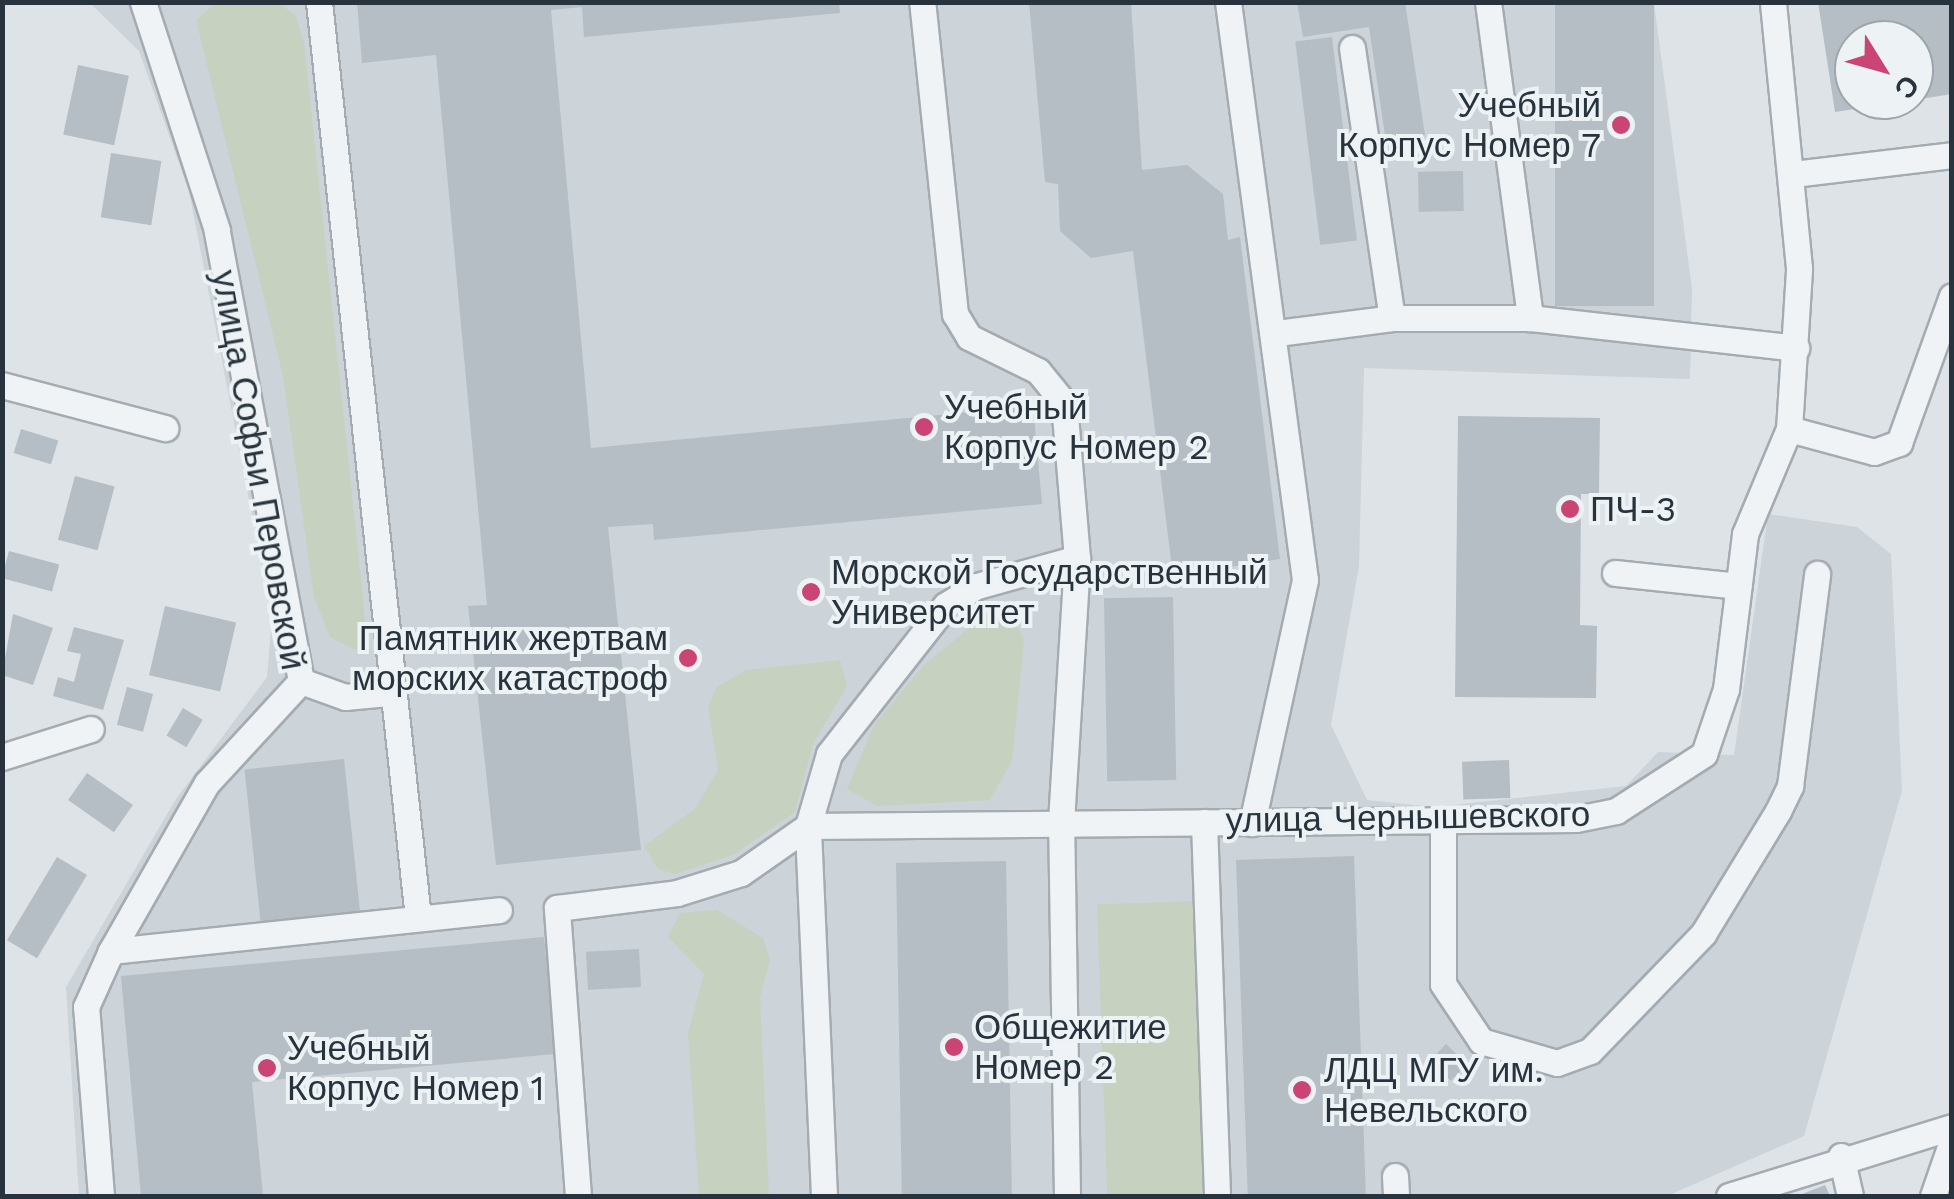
<!DOCTYPE html>
<html>
<head>
<meta charset="utf-8">
<style>
	body { margin:0 }
	#map { position:relative; width:1954px; height:1199px; overflow:hidden; background:#dee3e7; font-family:"Work Sans",sans-serif }
	div>[style] { position:absolute }
	[style*='--x'] { left:calc(var(--x)*1px); top:calc(var(--y)*1px); width:calc(var(--w)*1px); rotate:calc(var(--a)*1deg) }
	.built>* { inset:0; background:#ccd3d9 }
	.green>* { inset:0; background:#c7d1bf; transform-origin:0 0 }
	.building>* { inset:0; background:#b5bec4; transform-origin:0 0 }
	.roads { filter:drop-shadow(2px 0 #a4abb1) drop-shadow(-2px 0 #a4abb1) drop-shadow(0 2px #a4abb1) drop-shadow(0 -2px #a4abb1) }
	.lane>* { height:25px; margin:-12.5px; padding:0 12.5px; transform-origin:12.5px; border-radius:12.5px; background:#f0f3f6 }
	.dots>* { width:28px; height:28px; translate:-50% -50%; box-sizing:border-box; border:5px solid #edf2f5; border-radius:50% }
	span { translate:-50% -50%; white-space:nowrap; text-align:center; line-height:1.15; -webkit-text-stroke:8px #edf2f5; paint-order:stroke }
	.poi-label { font-size:35px; color:#28343d }
	.right { translate:-100% -50%; text-align:right }
	.left { translate:0 -50%; text-align:left }
	.street-label { font-size:35px; color:#28343d }
	.frame { position:absolute; inset:0; border:5px solid #28343d; pointer-events:none }
	.north { position:absolute; left:1834px; top:20px; width:100px; height:100px; box-sizing:border-box; background:#edf2f5; border:2px solid #9ea6ab; border-radius:50%; rotate:127deg; font-size:28px; font-weight:700; line-height:40px; text-align:center; color:#28343d }
	.north::after { content:''; display:block; margin:auto; width:35px; height:45px; background:#ca4573; clip-path:polygon(50% 0,100% 100%,50% 72%,0 100%) }
</style>
</head>
<body>
<div id="map">
	<div class="built">
		<div style="clip-path:polygon(90px 3px,1654px 3px,1692px 289px,1690px 379px,1364px 368px,1359px 566px,1331px 725px,1367px 800px,1434px 807px,1626px 786px,1658px 752px,1734px 755px,1768px 514px,1857px 527px,1891px 554px,1902px 791px,1804px 1136px,1667px 1196px,79px 1196px,66px 987px,176px 799px,267px 677px,272px 618px,189px 191px,139px 51px)"></div>
	</div>
	<div class="green">
		<div style="clip-path:polygon(217px 2px,279px 3px,296px 16px,304px 43px,363px 598px,366px 640px,355px 650px,330px 637px,314px 597px,283px 376px,196px 20px)"></div>
		<div style="clip-path:polygon(1010px 610px,1024px 640px,1012px 761px,990px 800px,877px 806px,847px 789px,874px 725px,924px 665px,983px 617px)"></div>
		<div style="clip-path:polygon(840px 660px,847px 686px,813px 744px,795px 812px,733px 855px,675px 874px,658px 869px,644px 846px,695px 809px,718px 770px,708px 706px,717px 687px,746px 670px)"></div>
		<div style="left:1195px;top:901px;width:295px;height:98px;rotate:88deg"></div>
		<div style="clip-path:polygon(717px 910px,763px 938px,770px 960px,760px 997px,769px 1196px,699px 1196px,688px 1033px,704px 974px,668px 937px,680px 913px)"></div>
	</div>
	<div class="building">
		<div style="clip-path:polygon(357px 2px,839px 2px,840px 13px,584px 37px,582px 7px,551px 10px,591px 448px,1033px 406px,1042px 504px,654px 540px,653px 524px,608px 527px,641px 850px,496px 865px,468px 606px,487px 605px,436px 55px,362px 63px)"></div>
		<div style="clip-path:polygon(1029px 2px,1131px 2px,1142px 170px,1187px 165px,1223px 194px,1228px 240px,1240px 237px,1280px 559px,1173px 576px,1133px 251px,1091px 258px,1060px 231px,1058px 184px,1045px 182px)"></div>
		<div style="clip-path:polygon(1297px 2px,1405px 2px,1425px 135px,1386px 142px,1369px 27px,1303px 37px)"></div>
		<div style="left:1555px;top:2px;width:99px;height:304px"></div>
		<div style="clip-path:polygon(1818px 2px,1952px 2px,1952px 94px,1914px 100px,1914px 40px,1854px 40px,1854px 100px,1900px 102px,1835px 112px)"></div>
		<div style="left:1332px;top:37px;width:205px;height:37px;rotate:83deg"></div>
		<div style="left:78px;top:65px;width:52px;height:71px;rotate:12deg"></div>
		<div style="left:111px;top:153px;width:51px;height:65px;rotate:9deg"></div>
		<div style="left:1463px;top:171px;width:40px;height:45px;rotate:89deg"></div>
		<div style="clip-path:polygon(1458px 416px,1600px 418px,1599px 494px,1581px 494px,1580px 625px,1597px 626px,1596px 698px,1455px 697px)"></div>
		<div style="left:21px;top:429px;width:39px;height:25px;rotate:17deg"></div>
		<div style="left:75px;top:476px;width:41px;height:66px;rotate:15deg"></div>
		<div style="left:9px;top:551px;width:52px;height:28px;rotate:15deg"></div>
		<div style="left:1173px;top:597px;width:183px;height:69px;rotate:89deg"></div>
		<div style="left:165px;top:606px;width:73px;height:71px;rotate:13deg"></div>
		<div style="clip-path:polygon(13px 614px,53px 628px,33px 685px,2px 675px)"></div>
		<div style="clip-path:polygon(74px 627px,124px 640px,103px 710px,53px 696px,58px 677px,74px 682px,81px 654px,67px 651px)"></div>
		<div style="left:127px;top:687px;width:27px;height:39px;rotate:15deg"></div>
		<div style="left:183px;top:708px;width:23px;height:32px;rotate:31deg"></div>
		<div style="left:344px;top:759px;width:153px;height:100px;rotate:84deg"></div>
		<div style="left:1509px;top:760px;width:38px;height:47px;rotate:88deg"></div>
		<div style="left:87px;top:773px;width:56px;height:33px;rotate:35deg"></div>
		<div style="left:1354px;top:856px;width:340px;height:118px;rotate:88deg"></div>
		<div style="left:57px;top:857px;width:35px;height:97px;rotate:31deg"></div>
		<div style="left:1006px;top:861px;width:335px;height:110px;rotate:89deg"></div>
		<div style="clip-path:polygon(544px 937px,555px 1054px,252px 1082px,263px 1196px,141px 1196px,121px 976px)"></div>
		<div style="left:639px;top:949px;width:38px;height:53px;rotate:87deg"></div>
		<div style="left:1446px;top:1044px;width:29px;height:23px;rotate:44deg"></div>
		<div style="clip-path:polygon(1825px 1185px,1830px 1196px,1797px 1196px)"></div>
	</div>
	<div class="roads">
		<div class="lane">
			<div style="--x:319;--y:2;--w:921;--a:83.83"></div>
			<div style="--x:1228;--y:2;--w:583;--a:82.41"></div>
			<div style="--x:1305;--y:580;--w:249;--a:102.3"></div>
			<div style="--x:1488;--y:2;--w:319;--a:82.4"></div>
			<div style="--x:1530;--y:318;--w:268;--a:6.4"></div>
			<div style="--x:1352;--y:48;--w:273;--a:81.6"></div>
			<div style="--x:1793;--y:174;--w:160;--a:-6.8"></div>
			<div style="--x:1277;--y:333;--w:116;--a:-7.4"></div>
			<div style="--x:1392;--y:318;--w:138;--a:0"></div>
			<div style="--x:2;--y:385;--w:169;--a:14.8"></div>
			<div style="--x:1789;--y:429;--w:88;--a:15.1"></div>
			<div style="--x:1874;--y:452;--w:27;--a:-20"></div>
			<div style="--x:1899;--y:443;--w:156;--a:-70.2"></div>
			<div style="--x:1615;--y:573;--w:124;--a:6"></div>
			<div style="--x:301;--y:681;--w:47;--a:20"></div>
			<div style="--x:345;--y:697;--w:43;--a:-5.3"></div>
			<div style="--x:2;--y:757;--w:93;--a:-17.5"></div>
			<div style="--x:1443;--y:821;--w:163;--a:90"></div>
			<div style="--x:1443;--y:984;--w:69;--a:56.3"></div>
			<div style="--x:1481;--y:1041;--w:79;--a:16.1"></div>
			<div style="--x:1557;--y:1063;--w:35;--a:-20"></div>
			<div style="--x:1590;--y:1051;--w:163;--a:-46"></div>
			<div style="--x:1703;--y:934;--w:144;--a:-58.6"></div>
			<div style="--x:1778;--y:811;--w:28;--a:-64"></div>
			<div style="--x:1790;--y:786;--w:214;--a:-82.7"></div>
			<div style="--x:1204;--y:822;--w:374;--a:88"></div>
			<div style="--x:808;--y:826;--w:768;--a:-0.52"></div>
			<div style="--x:1576;--y:819;--w:41;--a:-11.3"></div>
			<div style="--x:1616;--y:811;--w:105;--a:-32.9"></div>
			<div style="--x:1704;--y:754;--w:69;--a:-71.3"></div>
			<div style="--x:1726;--y:689;--w:156;--a:-83"></div>
			<div style="--x:1745;--y:534;--w:114;--a:-67.3"></div>
			<div style="--x:1789;--y:429;--w:161;--a:-86.4"></div>
			<div style="--x:1799;--y:268;--w:267;--a:-95.6"></div>
			<div style="--x:111;--y:951;--w:193;--a:-60.3"></div>
			<div style="--x:207;--y:783;--w:139;--a:-47.3"></div>
			<div style="--x:301;--y:681;--w:459;--a:-100.6"></div>
			<div style="--x:217;--y:230;--w:240;--a:-108"></div>
			<div style="--x:1841;--y:1156;--w:41;--a:77.3"></div>
			<div style="--x:1395;--y:1176;--w:20;--a:87"></div>
			<div style="--x:101;--y:1196;--w:190;--a:-94.5"></div>
			<div style="--x:86;--y:1007;--w:61;--a:-65.9"></div>
			<div style="--x:111;--y:951;--w:390;--a:-6"></div>
			<div style="--x:578;--y:1196;--w:289;--a:-94.2"></div>
			<div style="--x:557;--y:908;--w:121;--a:-7.1"></div>
			<div style="--x:677;--y:893;--w:67;--a:-17.4"></div>
			<div style="--x:741;--y:873;--w:82;--a:-35"></div>
			<div style="--x:824;--y:1196;--w:370;--a:-92.5"></div>
			<div style="--x:808;--y:826;--w:75;--a:-73.7"></div>
			<div style="--x:829;--y:754;--w:189;--a:-51.9"></div>
			<div style="--x:946;--y:605;--w:36;--a:-32"></div>
			<div style="--x:977;--y:586;--w:104;--a:-15.6"></div>
			<div style="--x:1077;--y:558;--w:156;--a:-94.8"></div>
			<div style="--x:1064;--y:403;--w:41;--a:-129.1"></div>
			<div style="--x:1038;--y:371;--w:77;--a:-153.8"></div>
			<div style="--x:969;--y:337;--w:27;--a:-121"></div>
			<div style="--x:955;--y:314;--w:314;--a:-96"></div>
			<div style="--x:1067;--y:1196;--w:374;--a:-90.9"></div>
			<div style="--x:1061;--y:822;--w:264;--a:-86.5"></div>
			<div style="--x:1729;--y:1196;--w:233;--a:-17.2"></div>
			<div style="--x:1933;--y:1196;--w:58;--a:-70.9"></div>
		</div>
	</div>
	<div class="dots">
		<div style="left:1621px;top:125px;background:#ca4573"></div>
		<div style="left:924px;top:427px;background:#ca4573"></div>
		<div style="left:1570px;top:509px;background:#ca4573"></div>
		<div style="left:811px;top:592px;background:#ca4573"></div>
		<div style="left:688px;top:658px;background:#ca4573"></div>
		<div style="left:954px;top:1047px;background:#ca4573"></div>
		<div style="left:267px;top:1068px;background:#ca4573"></div>
		<div style="left:1302px;top:1090px;background:#ca4573"></div>
	</div>
	<div class="poi-label">
		<span class="right" style="left:1601px;top:125px">Учебный<br>Корпус Номер 7</span>
		<span class="left" style="left:944px;top:427px">Учебный<br>Корпус Номер 2</span>
		<span class="left" style="left:1590px;top:509px">ПЧ-3</span>
		<span class="left" style="left:831px;top:592px">Морской Государственный<br>Университет</span>
		<span class="right" style="left:668px;top:658px">Памятник жертвам<br>морских катастроф</span>
		<span class="left" style="left:974px;top:1047px">Общежитие<br>Номер 2</span>
		<span class="left" style="left:287px;top:1068px">Учебный<br>Корпус Номер 1</span>
		<span class="left" style="left:1324px;top:1090px">ЛДЦ МГУ им.<br>Невельского</span>
	</div>
	<div class="street-label">
		<span style="left:259px;top:470px;rotate:80deg">улица Софьи Перовской</span>
		<span style="left:1408px;top:817px;rotate:-1deg">улица Чернышевского</span>
	</div>
	<div class="frame"></div>
	<div class="north">С</div>
</div>
</body>
</html>
